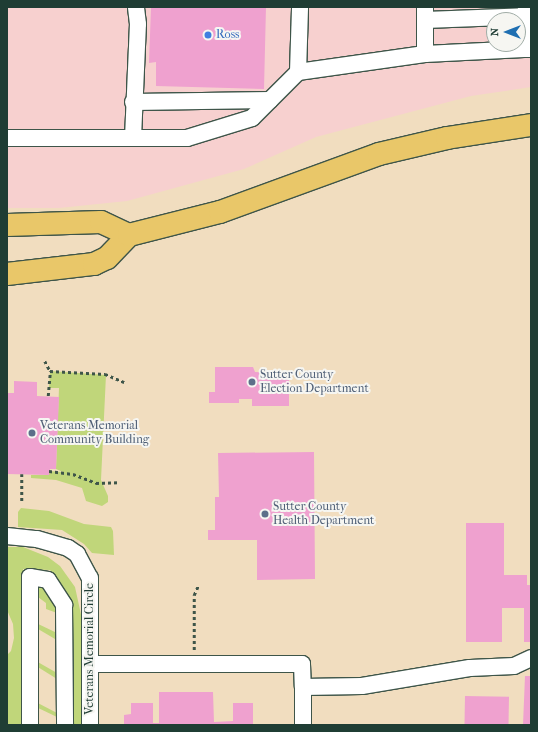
<!DOCTYPE html>
<html>
<head>
<meta charset="utf-8">
<style>
	body { margin:0 }
	#map { position:relative; width:538px; height:732px; overflow:hidden; background:#f1ddbf; font-family:"IM FELL French Canon",serif }
	div>[style] { position:absolute }
	[style*='--x'] { left:calc(var(--x)*1px); top:calc(var(--y)*1px); width:calc(var(--w)*1px); rotate:calc(var(--a)*1deg) }
	.built>* { inset:0; background:#f7d0cf }
	.green>* { inset:0; background:#c0d67a }
	.building>* { inset:0; background:#efa1cf; transform-origin:0 0 }
	.path>* { height:2.5px; margin-top:-1.25px; transform-origin:0; background:repeating-linear-gradient(90deg,#3e5549 0 3px,transparent 0 6px) }
	.roads { filter:drop-shadow(1px 0 #3e5549) drop-shadow(-1px 0 #3e5549) drop-shadow(0 1px #3e5549) drop-shadow(0 -1px #3e5549) }
	.minor>* { height:16px; margin:-8px; padding:0 8px; transform-origin:8px; border-radius:8px; background:#fff }
	.highway>* { height:22px; margin:-11px; padding:0 11px; transform-origin:11px; border-radius:11px; background:#e9c769 }
	.dots>* { width:11px; height:11px; translate:-50% -50%; box-sizing:border-box; border:2px solid #f6f6f2; border-radius:50% }
	span { translate:-50% -50%; white-space:nowrap; text-align:center; line-height:1.15; -webkit-text-stroke:4px #f6f6f2; paint-order:stroke }
	.shop-label { font-size:12px; color:#366cbe }
	.left { translate:0 -50%; text-align:left }
	.service-label { font-size:12px; color:#4e5e75 }
	.street-label { font-size:12px; color:#1f3d34 }
	.frame { position:absolute; inset:0; border:8px solid #1f3d34; pointer-events:none }
	.north { position:absolute; left:486px; top:12px; width:40px; height:40px; box-sizing:border-box; background:#f6f6f2; border:1px solid #a0aca6; border-radius:50%; rotate:270deg; font-size:11px; font-weight:700; line-height:16px; text-align:center; color:#1f3d34 }
	.north::after { content:''; display:block; margin:auto; width:14px; height:18px; background:#1f6fb2; clip-path:polygon(50% 0,100% 100%,50% 72%,0 100%) }
</style>
</head>
<body>
<div id="map">
	<div class="built">
		<div style="clip-path:polygon(evenodd,7px 7px,531px 7px,531px 87px,471px 96px,316px 137px,244px 169px,127px 201px,59px 208px,7px 208px,7px 7px,494px 20px,518px 20px,518px 44px,494px 44px,494px 20px)"></div>
	</div>
	<div class="green">
		<div style="clip-path:polygon(50px 371px,106px 375px,101px 480px,108px 496px,108px 502px,102px 506px,86px 501px,82px 488px,56px 480px,31px 478px,31px 475px,49px 475px,49px 471px,63px 472px,56px 469px,59px 388px,49px 388px)"></div>
		<div style="clip-path:polygon(21px 508px,49px 511px,84px 524px,111px 527px,113px 531px,114px 555px,92px 553px,84px 544px,62px 530px,18px 527px,18px 512px)"></div>
		<div style="clip-path:polygon(7px 547px,23px 547px,48px 557px,60px 566px,75px 587px,82px 619px,82px 725px,72px 725px,68px 600px,65px 591px,50px 570px,23px 569px,22px 725px,7px 725px,7px 655px,11px 651px,14px 638px,13px 624px,7px 610px)"></div>
		<div style="clip-path:polygon(38px 586px,48px 590px,55px 600px,57px 613px,46px 609px,46px 603px,34px 594px)"></div>
		<div style="clip-path:polygon(34px 622px,57px 633px,57px 637px,55px 639px,33px 626px)"></div>
		<div style="clip-path:polygon(36px 661px,57px 673px,57px 679px,33px 664px)"></div>
		<div style="clip-path:polygon(34px 701px,57px 713px,57px 717px,34px 706px)"></div>
	</div>
	<div class="building">
		<div style="clip-path:polygon(151px 7px,266px 7px,264px 89px,156px 86px,156px 62px,149px 63px)"></div>
		<div style="clip-path:polygon(215px 367px,253px 367px,255px 372px,289px 373px,289px 406px,252px 406px,252px 399px,239px 399px,239px 403px,209px 403px,209px 392px,215px 392px)"></div>
		<div style="clip-path:polygon(14px 381px,37px 382px,37px 396px,59px 397px,56px 469px,50px 469px,49px 475px,7px 474px,7px 393px,14px 393px)"></div>
		<div style="clip-path:polygon(314px 452px,315px 579px,257px 580px,257px 540px,208px 540px,208px 530px,215px 530px,215px 497px,219px 497px,218px 453px)"></div>
		<div style="clip-path:polygon(466px 523px,504px 523px,504px 575px,527px 575px,527px 585px,531px 585px,531px 642px,524px 642px,524px 608px,502px 608px,502px 642px,466px 642px)"></div>
		<div style="clip-path:polygon(525px 676px,531px 676px,531px 725px,523px 725px)"></div>
		<div style="clip-path:polygon(159px 692px,213px 692px,214px 722px,233px 721px,233px 703px,253px 703px,253px 725px,124px 725px,124px 715px,131px 714px,131px 703px,153px 703px,153px 723px,159px 723px)"></div>
		<div style="left:465px;top:696px;width:44px;height:29px;rotate:1deg"></div>
	</div>
	<div class="path">
		<div style="--x:45;--y:361;--w:11;--a:63"></div>
		<div style="--x:48;--y:396;--w:25;--a:-85"></div>
		<div style="--x:50;--y:371;--w:55;--a:3.1"></div>
		<div style="--x:105;--y:374;--w:21;--a:23"></div>
		<div style="--x:49;--y:471;--w:24;--a:7"></div>
		<div style="--x:73;--y:474;--w:25;--a:21"></div>
		<div style="--x:96;--y:483;--w:23;--a:-2"></div>
		<div style="--x:22;--y:474;--w:28;--a:90"></div>
		<div style="--x:194;--y:650;--w:55;--a:-90"></div>
		<div style="--x:194;--y:595;--w:10;--a:-66"></div>
	</div>
	<div class="roads">
		<div class="minor">
			<div style="--x:526;--y:7;--w:42;--a:92.7"></div>
			<div style="--x:524;--y:49;--w:7;--a:0"></div>
			<div style="--x:425;--y:20;--w:106;--a:-2.2"></div>
			<div style="--x:425;--y:54;--w:47;--a:-90"></div>
			<div style="--x:298;--y:72;--w:65;--a:-88.2"></div>
			<div style="--x:133;--y:102;--w:137;--a:-0.8"></div>
			<div style="--x:7;--y:138;--w:180;--a:0"></div>
			<div style="--x:187;--y:138;--w:68;--a:-17.1"></div>
			<div style="--x:252;--y:118;--w:65;--a:-45"></div>
			<div style="--x:298;--y:72;--w:128;--a:-8.1"></div>
			<div style="--x:425;--y:54;--w:99;--a:-2.9"></div>
			<div style="--x:133;--y:138;--w:114;--a:-87.5"></div>
			<div style="--x:138;--y:24;--w:17;--a:-97"></div>
			<div style="--x:7;--y:536;--w:30;--a:6"></div>
			<div style="--x:37;--y:539;--w:32;--a:16"></div>
			<div style="--x:68;--y:548;--w:11;--a:34"></div>
			<div style="--x:77;--y:554;--w:27;--a:62"></div>
			<div style="--x:90;--y:578;--w:147;--a:90"></div>
			<div style="--x:90;--y:664;--w:212;--a:0"></div>
			<div style="--x:302;--y:664;--w:23;--a:88"></div>
			<div style="--x:30;--y:725;--w:148;--a:-90"></div>
			<div style="--x:30;--y:577;--w:18;--a:9"></div>
			<div style="--x:48;--y:580;--w:30;--a:57"></div>
			<div style="--x:64;--y:605;--w:120;--a:89.5"></div>
			<div style="--x:303;--y:725;--w:38;--a:-90"></div>
			<div style="--x:303;--y:687;--w:59;--a:-1"></div>
			<div style="--x:362;--y:686;--w:109;--a:-9.5"></div>
			<div style="--x:470;--y:668;--w:44;--a:-2.6"></div>
			<div style="--x:514;--y:666;--w:19;--a:-25"></div>
		</div>
		<div class="highway">
			<div style="--x:7;--y:225;--w:94;--a:-1.8"></div>
			<div style="--x:101;--y:222;--w:31;--a:25"></div>
			<div style="--x:7;--y:274;--w:88;--a:-6.6"></div>
			<div style="--x:94;--y:264;--w:14;--a:-25"></div>
			<div style="--x:107;--y:258;--w:32;--a:-46"></div>
			<div style="--x:129;--y:235;--w:94;--a:-14.2"></div>
			<div style="--x:220;--y:212;--w:169;--a:-20"></div>
			<div style="--x:379;--y:154;--w:70;--a:-13.2"></div>
			<div style="--x:447;--y:138;--w:85;--a:-8.8"></div>
		</div>
	</div>
	<div class="dots">
		<div style="left:208px;top:35px;background:#3f7fe0"></div>
		<div style="left:252px;top:382px;background:#5c6f8a"></div>
		<div style="left:32px;top:433px;background:#5c6f8a"></div>
		<div style="left:265px;top:514px;background:#5c6f8a"></div>
	</div>
	<div class="shop-label">
		<span class="left" style="left:216px;top:35px">Ross</span>
	</div>
	<div class="service-label">
		<span class="left" style="left:260px;top:382px">Sutter County<br>Election Department</span>
		<span class="left" style="left:40px;top:433px">Veterans Memorial<br>Community Building</span>
		<span class="left" style="left:273px;top:514px">Sutter County<br>Health Department</span>
	</div>
	<div class="street-label">
		<span style="left:90px;top:649px;rotate:-90deg">Veterans Memorial Circle</span>
	</div>
	<div class="frame"></div>
	<div class="north">N</div>
</div>
</body>
</html>
